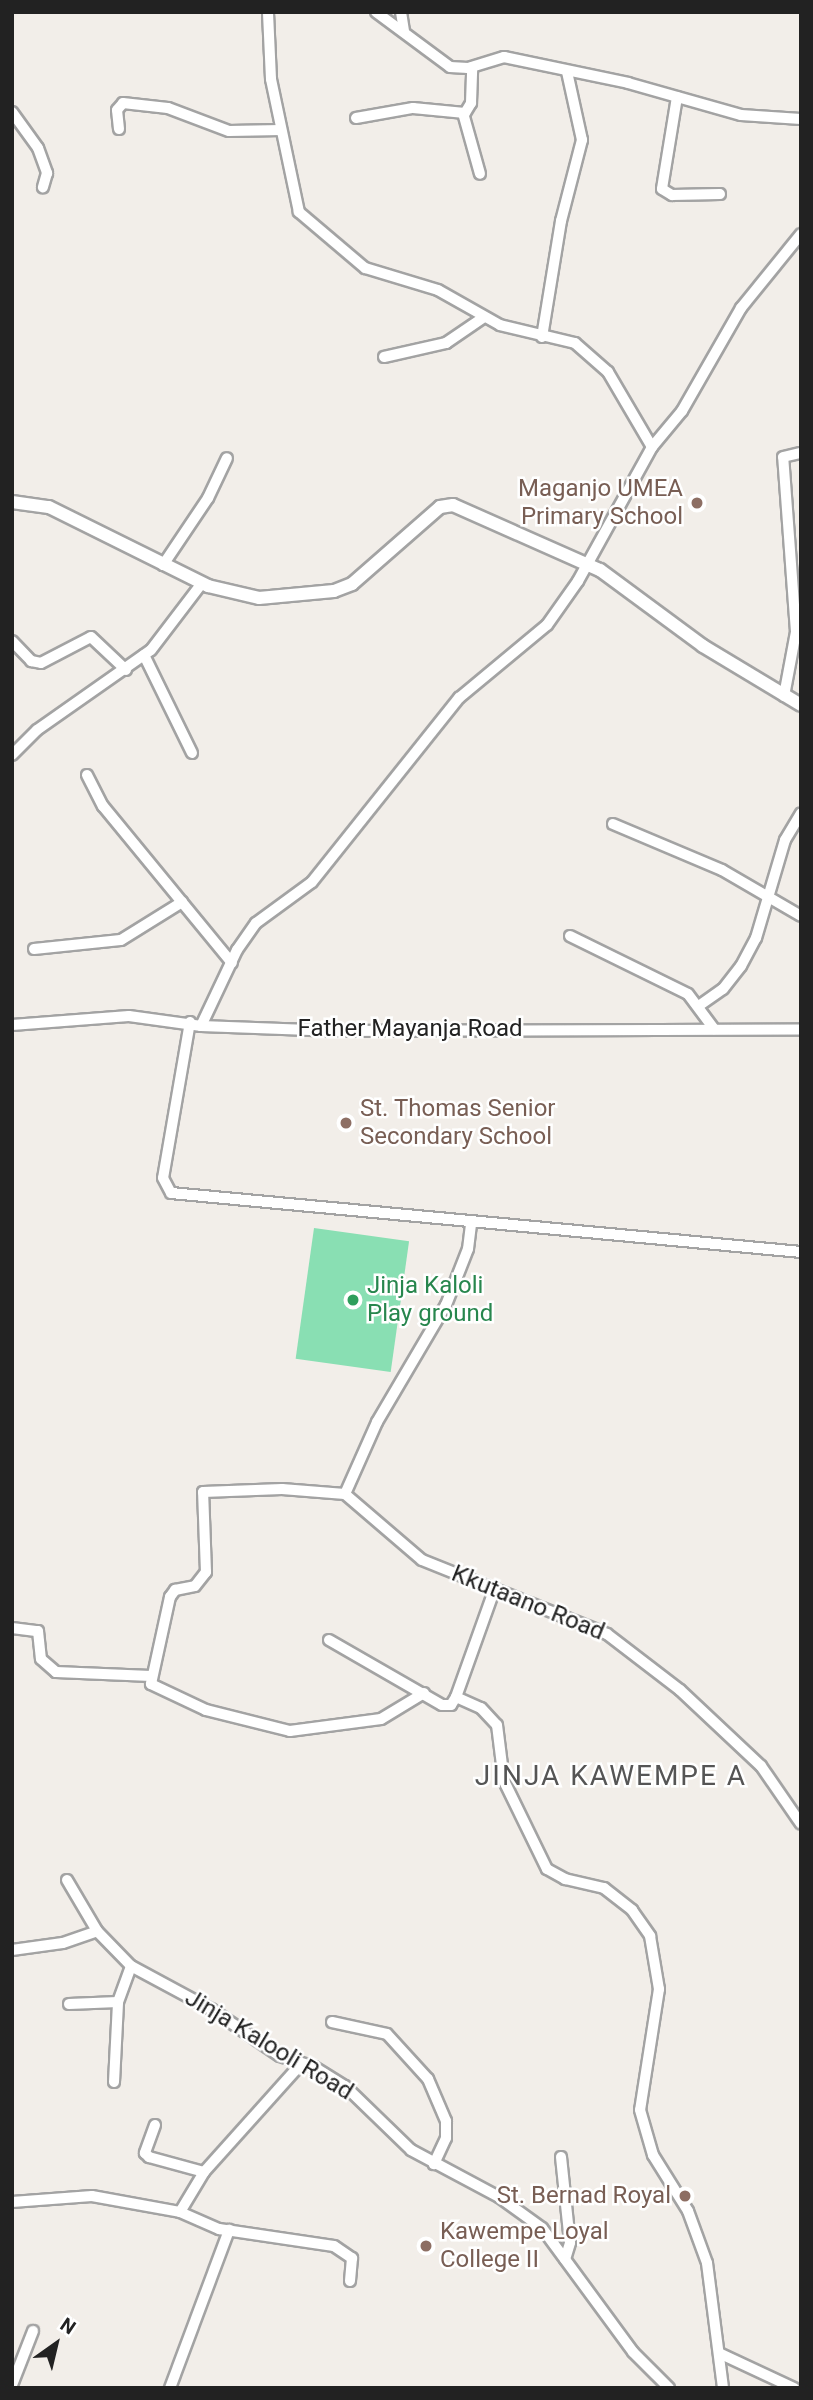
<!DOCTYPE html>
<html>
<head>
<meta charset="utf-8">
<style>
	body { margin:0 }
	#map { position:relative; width:813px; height:2400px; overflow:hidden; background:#f2eee9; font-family:Roboto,sans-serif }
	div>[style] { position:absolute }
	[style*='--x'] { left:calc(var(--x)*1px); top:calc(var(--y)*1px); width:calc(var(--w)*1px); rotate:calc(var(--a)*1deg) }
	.pitch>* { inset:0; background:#89dfb3; transform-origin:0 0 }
	.roads { filter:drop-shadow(2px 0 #a3a3a3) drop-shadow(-2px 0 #a3a3a3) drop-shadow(0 2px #a3a3a3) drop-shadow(0 -2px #a3a3a3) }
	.minor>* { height:10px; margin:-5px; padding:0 5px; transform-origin:5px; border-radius:5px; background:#fff }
	.tertiary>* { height:12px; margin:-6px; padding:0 6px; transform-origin:6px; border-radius:6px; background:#fff }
	.dots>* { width:19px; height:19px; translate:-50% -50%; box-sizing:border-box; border:4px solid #fff; border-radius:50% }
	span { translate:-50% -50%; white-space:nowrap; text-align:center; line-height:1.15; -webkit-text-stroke:5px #fff; paint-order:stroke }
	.education-label { font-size:24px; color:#785e54 }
	.right { translate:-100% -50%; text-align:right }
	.left { translate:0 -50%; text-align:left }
	.street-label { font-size:24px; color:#222 }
	.leisure-label { font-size:24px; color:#27864d }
	.quarter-label { font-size:28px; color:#555; letter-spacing:2px }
	.frame { position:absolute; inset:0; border:14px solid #222; pointer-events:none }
	.north { position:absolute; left:21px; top:2309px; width:70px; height:70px; -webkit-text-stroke:5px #fff; paint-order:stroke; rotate:34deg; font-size:19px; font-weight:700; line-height:28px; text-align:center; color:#222 }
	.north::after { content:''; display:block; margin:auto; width:24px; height:32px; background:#222; clip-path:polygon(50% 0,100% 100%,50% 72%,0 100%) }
</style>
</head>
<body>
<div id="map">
	<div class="pitch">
		<div style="left:314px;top:1228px;width:96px;height:132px;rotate:8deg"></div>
	</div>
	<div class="roads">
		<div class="minor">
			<div style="--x:376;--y:12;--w:92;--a:36.6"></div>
			<div style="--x:450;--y:67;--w:18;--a:3"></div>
			<div style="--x:468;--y:68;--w:38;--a:-17"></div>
			<div style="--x:504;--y:57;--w:127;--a:11.8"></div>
			<div style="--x:628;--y:83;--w:117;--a:15.8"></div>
			<div style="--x:741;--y:115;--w:60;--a:3.8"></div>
			<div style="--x:401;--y:12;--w:20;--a:81"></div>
			<div style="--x:677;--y:97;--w:93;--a:99.3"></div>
			<div style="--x:662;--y:189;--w:12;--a:31"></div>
			<div style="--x:672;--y:195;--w:48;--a:-1.2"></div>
			<div style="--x:12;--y:112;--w:44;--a:54.2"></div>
			<div style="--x:38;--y:148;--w:27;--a:70"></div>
			<div style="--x:47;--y:173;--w:15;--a:106"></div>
			<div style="--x:463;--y:113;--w:63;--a:74.4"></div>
			<div style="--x:356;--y:118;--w:58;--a:-10"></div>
			<div style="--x:413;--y:108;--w:52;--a:5.5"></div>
			<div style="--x:465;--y:113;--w:12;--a:-59"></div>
			<div style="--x:471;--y:103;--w:36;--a:-88"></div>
			<div style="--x:119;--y:129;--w:19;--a:-96"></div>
			<div style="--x:117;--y:110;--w:9;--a:-49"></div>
			<div style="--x:123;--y:103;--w:45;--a:6.3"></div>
			<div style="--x:168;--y:108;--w:65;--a:20.7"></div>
			<div style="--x:229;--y:131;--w:52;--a:-1.1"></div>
			<div style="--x:542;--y:337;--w:118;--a:-80.7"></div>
			<div style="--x:561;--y:221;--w:84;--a:-75.5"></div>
			<div style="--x:582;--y:140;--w:70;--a:-102.4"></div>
			<div style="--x:384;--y:357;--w:64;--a:-12.7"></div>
			<div style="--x:446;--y:343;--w:46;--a:-34.4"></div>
			<div style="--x:652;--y:447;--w:47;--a:-50.2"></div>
			<div style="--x:682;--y:411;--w:119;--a:-60.2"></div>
			<div style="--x:741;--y:308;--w:95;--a:-51"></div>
			<div style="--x:163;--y:565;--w:81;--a:-56.1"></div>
			<div style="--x:208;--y:498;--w:44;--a:-64.6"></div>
			<div style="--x:12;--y:641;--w:28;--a:46"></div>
			<div style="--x:31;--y:661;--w:10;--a:11"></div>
			<div style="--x:41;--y:663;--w:56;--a:-27.5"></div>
			<div style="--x:91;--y:637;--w:48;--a:43.3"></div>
			<div style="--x:144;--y:655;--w:109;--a:63.9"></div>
			<div style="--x:784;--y:696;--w:65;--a:-79.4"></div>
			<div style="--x:796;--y:632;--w:175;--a:-94.2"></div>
			<div style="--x:783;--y:457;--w:18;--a:-13"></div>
			<div style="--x:12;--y:755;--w:35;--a:-45"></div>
			<div style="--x:37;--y:730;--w:139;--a:-35.1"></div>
			<div style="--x:151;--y:650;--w:84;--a:-52.7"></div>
			<div style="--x:87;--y:775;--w:35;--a:63"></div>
			<div style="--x:103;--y:806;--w:203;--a:50.6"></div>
			<div style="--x:613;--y:824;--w:118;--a:22.9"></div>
			<div style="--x:722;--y:870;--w:91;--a:30.2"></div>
			<div style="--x:570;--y:936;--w:131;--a:26.2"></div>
			<div style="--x:688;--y:994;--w:44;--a:53.4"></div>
			<div style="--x:34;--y:949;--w:87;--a:-5.9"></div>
			<div style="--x:121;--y:940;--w:72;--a:-31.9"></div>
			<div style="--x:700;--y:1005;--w:28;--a:-35"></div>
			<div style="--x:723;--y:989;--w:29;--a:-52"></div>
			<div style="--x:741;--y:966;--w:32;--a:-62"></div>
			<div style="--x:756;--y:938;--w:102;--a:-73.5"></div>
			<div style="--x:785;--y:840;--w:31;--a:-59"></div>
			<div style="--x:190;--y:1022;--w:158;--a:99.8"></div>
			<div style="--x:163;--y:1178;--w:17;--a:62"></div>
			<div style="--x:171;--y:1193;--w:633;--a:5.35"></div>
			<div style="--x:12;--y:1025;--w:117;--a:-4.4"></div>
			<div style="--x:129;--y:1016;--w:73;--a:7.9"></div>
			<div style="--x:201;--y:1026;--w:136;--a:2.1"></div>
			<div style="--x:337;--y:1031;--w:464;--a:-0.2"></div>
			<div style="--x:201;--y:1026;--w:84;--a:-64.7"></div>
			<div style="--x:237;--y:950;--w:33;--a:-55"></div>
			<div style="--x:256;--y:923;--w:69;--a:-36.2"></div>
			<div style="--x:312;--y:882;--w:236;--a:-51.4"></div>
			<div style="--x:459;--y:698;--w:114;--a:-39.7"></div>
			<div style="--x:547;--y:625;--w:54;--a:-54.8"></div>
			<div style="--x:578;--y:581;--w:153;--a:-61.1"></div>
			<div style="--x:652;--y:447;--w:87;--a:-120.4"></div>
			<div style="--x:608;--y:372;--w:44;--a:-138.7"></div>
			<div style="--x:575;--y:343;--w:77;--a:-166.5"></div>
			<div style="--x:500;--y:325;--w:71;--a:-150.6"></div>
			<div style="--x:438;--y:290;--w:76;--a:-163.2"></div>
			<div style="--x:365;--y:268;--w:87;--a:-139.7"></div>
			<div style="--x:299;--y:212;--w:136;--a:-101.9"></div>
			<div style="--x:271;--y:79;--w:67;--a:-92.6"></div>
			<div style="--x:345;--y:1494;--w:79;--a:-66"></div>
			<div style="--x:377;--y:1422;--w:136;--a:-59.5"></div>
			<div style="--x:446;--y:1305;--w:60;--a:-68.6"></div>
			<div style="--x:468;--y:1249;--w:26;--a:-83"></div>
			<div style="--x:495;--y:1588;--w:116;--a:109.7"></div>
			<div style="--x:456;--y:1697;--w:27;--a:24"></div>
			<div style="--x:481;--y:1708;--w:23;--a:47"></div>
			<div style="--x:497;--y:1725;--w:56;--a:82.9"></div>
			<div style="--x:504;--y:1781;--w:98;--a:64"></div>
			<div style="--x:547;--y:1869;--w:21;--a:29"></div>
			<div style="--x:565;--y:1879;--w:40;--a:13"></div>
			<div style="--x:604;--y:1888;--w:36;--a:38"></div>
			<div style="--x:632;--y:1910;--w:32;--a:55"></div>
			<div style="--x:650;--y:1936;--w:54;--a:80.4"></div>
			<div style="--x:659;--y:1989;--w:122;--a:98.9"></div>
			<div style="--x:640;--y:2110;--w:47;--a:73.9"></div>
			<div style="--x:653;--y:2155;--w:66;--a:58"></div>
			<div style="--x:688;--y:2211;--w:55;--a:69.9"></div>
			<div style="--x:707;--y:2263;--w:126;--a:82.7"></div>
			<div style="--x:12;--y:1628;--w:26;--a:7"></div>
			<div style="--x:38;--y:1631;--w:28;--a:84"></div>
			<div style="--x:41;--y:1659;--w:20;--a:41"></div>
			<div style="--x:56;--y:1672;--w:95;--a:2.4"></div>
			<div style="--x:329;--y:1640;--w:130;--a:29.9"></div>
			<div style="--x:442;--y:1705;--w:9;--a:0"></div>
			<div style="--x:451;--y:1705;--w:9;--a:-58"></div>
			<div style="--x:424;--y:1693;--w:50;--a:148.8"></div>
			<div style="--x:381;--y:1719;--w:92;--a:172.5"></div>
			<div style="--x:290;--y:1731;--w:87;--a:-166"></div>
			<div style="--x:206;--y:1710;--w:61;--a:-154.7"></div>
			<div style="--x:151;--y:1684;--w:89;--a:-77.7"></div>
			<div style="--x:170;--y:1597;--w:9;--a:-54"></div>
			<div style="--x:175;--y:1590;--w:20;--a:-11"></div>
			<div style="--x:195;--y:1586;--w:18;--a:-52"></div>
			<div style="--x:206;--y:1572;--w:80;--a:-92.1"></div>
			<div style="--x:203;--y:1492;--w:79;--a:-2.2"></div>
			<div style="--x:282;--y:1489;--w:63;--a:4.5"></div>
			<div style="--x:345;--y:1494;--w:101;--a:40.6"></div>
			<div style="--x:422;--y:1560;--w:199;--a:21.8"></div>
			<div style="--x:607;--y:1634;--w:92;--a:37.5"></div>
			<div style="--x:680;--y:1690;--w:111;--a:43.2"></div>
			<div style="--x:761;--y:1766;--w:70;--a:55.4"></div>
			<div style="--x:67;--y:1880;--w:59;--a:59.5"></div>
			<div style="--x:12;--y:1950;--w:51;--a:-7.8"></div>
			<div style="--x:63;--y:1943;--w:36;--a:-19"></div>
			<div style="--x:97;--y:1931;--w:49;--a:45.8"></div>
			<div style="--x:131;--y:1966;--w:91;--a:28.3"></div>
			<div style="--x:211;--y:2009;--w:83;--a:34.3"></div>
			<div style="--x:280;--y:2056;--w:36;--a:18"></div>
			<div style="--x:314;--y:2067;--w:36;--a:32"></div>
			<div style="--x:345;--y:2086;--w:92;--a:44.1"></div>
			<div style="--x:411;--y:2150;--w:100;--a:28.1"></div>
			<div style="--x:499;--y:2197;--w:53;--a:35.8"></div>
			<div style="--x:542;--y:2228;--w:154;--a:53.7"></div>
			<div style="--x:633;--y:2352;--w:51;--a:45"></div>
			<div style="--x:69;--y:2004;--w:49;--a:-2.3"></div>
			<div style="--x:118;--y:2002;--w:38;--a:-70"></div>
			<div style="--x:332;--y:2022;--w:56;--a:12.3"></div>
			<div style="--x:387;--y:2034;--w:61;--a:47.7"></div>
			<div style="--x:428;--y:2079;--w:46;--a:66.8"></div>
			<div style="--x:446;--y:2121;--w:17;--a:90"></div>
			<div style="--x:446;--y:2138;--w:29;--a:115"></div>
			<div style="--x:114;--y:2082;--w:80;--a:-87.1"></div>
			<div style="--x:155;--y:2125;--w:30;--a:110"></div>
			<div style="--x:145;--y:2153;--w:6;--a:45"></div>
			<div style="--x:149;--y:2157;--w:57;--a:15.3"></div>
			<div style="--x:561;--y:2157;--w:86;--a:84"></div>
			<div style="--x:570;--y:2243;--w:17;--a:107"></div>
			<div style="--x:12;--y:2202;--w:80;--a:-4.3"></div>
			<div style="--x:92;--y:2196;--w:89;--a:10.3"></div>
			<div style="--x:180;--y:2212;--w:43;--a:23.6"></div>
			<div style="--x:219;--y:2229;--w:116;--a:8.4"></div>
			<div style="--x:334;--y:2246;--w:22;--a:34"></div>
			<div style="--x:352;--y:2258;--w:23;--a:95"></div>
			<div style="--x:180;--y:2212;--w:47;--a:-59"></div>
			<div style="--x:204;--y:2172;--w:144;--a:-48.1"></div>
			<div style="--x:721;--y:2354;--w:81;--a:25"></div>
			<div style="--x:12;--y:2385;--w:58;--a:-68.7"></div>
			<div style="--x:170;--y:2388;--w:169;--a:-69.5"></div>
		</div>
		<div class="tertiary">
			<div style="--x:12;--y:502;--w:37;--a:8"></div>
			<div style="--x:49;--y:507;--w:178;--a:26.4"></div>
			<div style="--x:208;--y:586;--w:52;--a:13.2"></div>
			<div style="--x:259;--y:598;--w:75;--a:-5.3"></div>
			<div style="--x:334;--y:591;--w:19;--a:-21"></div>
			<div style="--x:352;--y:584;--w:117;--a:-41.2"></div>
			<div style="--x:440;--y:507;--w:13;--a:-9"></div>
			<div style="--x:453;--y:505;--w:161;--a:23.9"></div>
			<div style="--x:600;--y:570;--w:128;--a:36.4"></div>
			<div style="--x:703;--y:646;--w:114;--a:31"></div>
		</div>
	</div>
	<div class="dots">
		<div style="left:697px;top:503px;background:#8d6e63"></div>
		<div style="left:346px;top:1123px;background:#8d6e63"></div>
		<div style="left:353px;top:1300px;background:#2e9e5b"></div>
		<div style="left:685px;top:2196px;background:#8d6e63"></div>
		<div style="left:426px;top:2246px;background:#8d6e63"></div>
	</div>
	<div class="education-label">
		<span class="right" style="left:683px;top:503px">Maganjo UMEA<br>Primary School</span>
		<span class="left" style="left:360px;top:1123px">St. Thomas Senior<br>Secondary School</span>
		<span class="right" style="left:671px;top:2196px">St. Bernad Royal</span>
		<span class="left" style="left:440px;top:2246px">Kawempe Loyal<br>College II</span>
	</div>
	<div class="street-label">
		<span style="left:410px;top:1029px">Father Mayanja Road</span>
		<span style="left:528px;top:1603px;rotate:22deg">Kkutaano Road</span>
		<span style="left:269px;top:2045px;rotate:31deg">Jinja Kalooli Road</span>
	</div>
	<div class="leisure-label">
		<span class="left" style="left:367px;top:1300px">Jinja Kaloli<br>Play ground</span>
	</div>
	<div class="quarter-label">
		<span style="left:611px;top:1776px">JINJA KAWEMPE A</span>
	</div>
	<div class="frame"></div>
	<div class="north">N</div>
</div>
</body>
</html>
